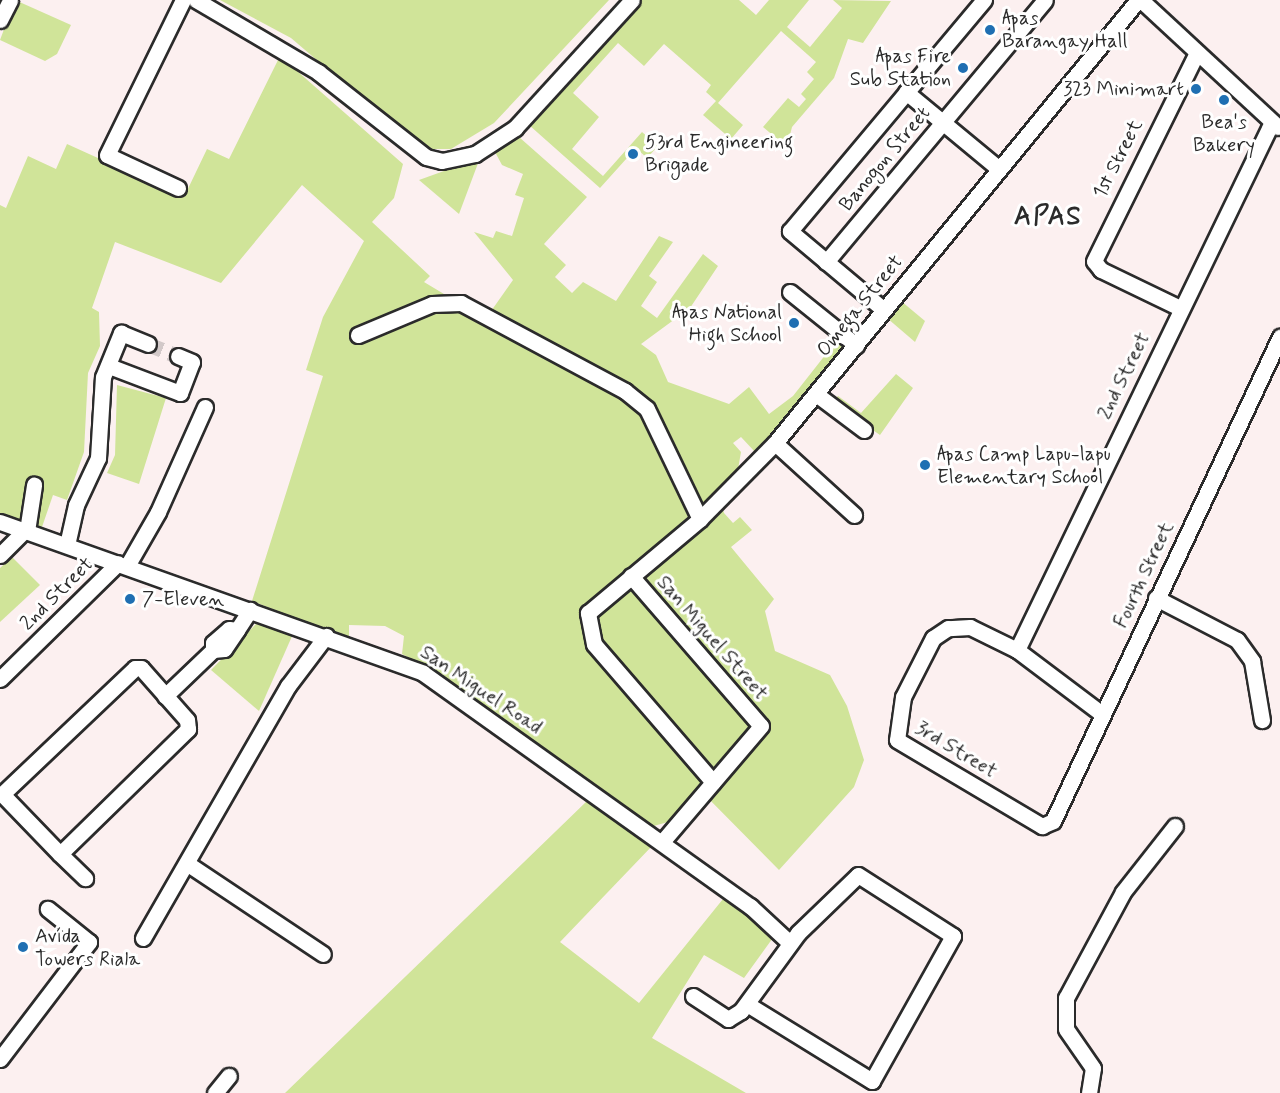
<!DOCTYPE html>
<html>
<head>
<meta charset="utf-8">
<style>
	body { margin:0 }
	#map { position:relative; width:1280px; height:1093px; overflow:hidden; background:#fcf0f0; font-family:Mynerve,sans-serif }
	div>[style] { position:absolute }
	[style*='--x'] { left:calc(var(--x)*1px); top:calc(var(--y)*1px); width:calc(var(--w)*1px); rotate:calc(var(--a)*1deg) }
	.green>* { inset:0; background:#d0e499 }
	.minor-tunnel>* { height:15px; margin-top:-7.5px; transform-origin:0; background:repeating-linear-gradient(90deg,#d2c9c9 0 15px,transparent 0 23px) }
	.roads { filter:drop-shadow(2px 0 #2b2b2b) drop-shadow(-2px 0 #2b2b2b) drop-shadow(0 2px #2b2b2b) drop-shadow(0 -2px #2b2b2b) }
	.minor>* { height:15px; margin:-7.5px; padding:0 7.5px; transform-origin:7.5px; border-radius:7.5px; background:#fff }
	.dots>* { width:16px; height:16px; translate:-50% -50%; box-sizing:border-box; border:3px solid #fff; border-radius:50% }
	span { translate:-50% -50%; white-space:nowrap; text-align:center; line-height:1.15; -webkit-text-stroke:6px #fff; paint-order:stroke }
	.poi-label { font-size:20px; color:#2b2b2b }
	.left { translate:0 -50%; text-align:left }
	.right { translate:-100% -50%; text-align:right }
	.street-label { font-size:20px; color:#2b2b2b }
	.district-label { font-size:26px; color:#2b2b2b; font-weight:700; letter-spacing:1.5px }
</style>
</head>
<body>
<div id="map">
	<div class="green">
		<div style="clip-path:polygon(15px 0,71px 25px,57px 54px,45px 61px,0 40px)"></div>
		<div style="clip-path:polygon(220px 0,609px 0,494px 123px,451px 149px,421px 149px,291px 38px)"></div>
		<div style="clip-path:polygon(641px 0,739px 0,756px 15px,769px 0,809px 0,787px 27px,810px 47px,842px 8px,833px 0,891px 1px,863px 43px,848px 39px,834px 78px,792px 127px,787px 147px,763px 127px,788px 98px,799px 107px,806px 99px,801px 94px,814px 79px,807px 72px,816px 62px,781px 31px,718px 103px,743px 125px,731px 139px,703px 115px,716px 101px,706px 92px,711px 85px,664px 44px,644px 66px,618px 43px,573px 93px,599px 117px,572px 149px,603px 176px,642px 132px,658px 146px,647px 158px,636px 148px,600px 188px,529px 125px)"></div>
		<div style="clip-path:polygon(280px 56px,403px 164px,394px 198px,372px 222px,430px 276px,424px 282px,449px 297px,489px 314px,513px 280px,474px 232px,493px 238px,496px 231px,512px 236px,524px 198px,515px 195px,523px 174px,502px 165px,495px 152px,519px 137px,587px 197px,544px 244px,566px 265px,555px 277px,572px 293px,583px 282px,616px 301px,659px 236px,673px 242px,649px 276px,657px 282px,641px 306px,657px 318px,703px 254px,718px 266px,690px 308px,641px 344px,656px 355px,668px 382px,729px 404px,749px 387px,769px 414px,793px 396px,837px 340px,847px 347px,756px 453px,741px 437px,733px 443px,741px 452px,737px 475px,718px 493px,724px 513px,733px 523px,740px 517px,752px 530px,731px 547px,774px 599px,765px 611px,775px 651px,830px 675px,847px 706px,864px 760px,854px 787px,779px 870px,699px 789px,668px 822px,650px 827px,439px 674px,402px 654px,404px 636px,385px 626px,349px 625px,349px 640px,252px 601px,323px 376px,306px 370px,323px 317px,364px 241px,302px 185px,221px 283px,115px 242px,92px 308px,99px 312px,100px 346px,88px 373px,84px 452px,67px 500px,53px 495px,42px 527px,0 513px,0 205px,6px 208px,28px 156px,56px 169px,67px 144px,184px 197px,207px 149px,229px 159px)"></div>
		<div style="clip-path:polygon(480px 158px,459px 214px,419px 180px)"></div>
		<div style="clip-path:polygon(901px 301px,925px 321px,915px 342px,887px 318px)"></div>
		<div style="clip-path:polygon(896px 374px,913px 388px,880px 435px,832px 402px,838px 396px,861px 413px)"></div>
		<div style="clip-path:polygon(117px 385px,166px 398px,139px 484px,107px 473px,115px 455px)"></div>
		<div style="clip-path:polygon(12px 557px,40px 585px,0 622px,0 568px)"></div>
		<div style="clip-path:polygon(256px 624px,293px 634px,259px 711px,211px 670px)"></div>
		<div style="clip-path:polygon(587px 801px,653px 845px,560px 942px,639px 1003px,723px 899px,775px 935px,744px 978px,704px 955px,652px 1038px,746px 1093px,285px 1093px)"></div>
	</div>
	<div class="minor-tunnel">
		<div style="--x:148;--y:344;--w:32;--a:22"></div>
	</div>
	<div class="roads">
		<div class="minor">
			<div style="--x:196;--y:0;--w:142;--a:30.5"></div>
			<div style="--x:318;--y:72;--w:137;--a:38.2"></div>
			<div style="--x:426;--y:157;--w:16;--a:14"></div>
			<div style="--x:442;--y:161;--w:34;--a:-12"></div>
			<div style="--x:475;--y:154;--w:48;--a:-33"></div>
			<div style="--x:515;--y:128;--w:173;--a:-47.6"></div>
			<div style="--x:1141;--y:0;--w:187;--a:42.8"></div>
			<div style="--x:0;--y:20;--w:22;--a:-63"></div>
			<div style="--x:906;--y:92;--w:121;--a:39.6"></div>
			<div style="--x:178;--y:188;--w:78;--a:-155.1"></div>
			<div style="--x:107;--y:155;--w:173;--a:-63.9"></div>
			<div style="--x:826;--y:262;--w:341;--a:-50.1"></div>
			<div style="--x:790;--y:292;--w:85;--a:38.8"></div>
			<div style="--x:1180;--y:308;--w:88;--a:-154.3"></div>
			<div style="--x:1101;--y:270;--w:11;--a:-128"></div>
			<div style="--x:1094;--y:261;--w:232;--a:-63.7"></div>
			<div style="--x:884;--y:310;--w:123;--a:-140"></div>
			<div style="--x:790;--y:231;--w:302;--a:-50"></div>
			<div style="--x:358;--y:335;--w:80;--a:-22.7"></div>
			<div style="--x:432;--y:304;--w:29;--a:-2"></div>
			<div style="--x:461;--y:303;--w:186;--a:28.2"></div>
			<div style="--x:625;--y:391;--w:28;--a:39"></div>
			<div style="--x:647;--y:409;--w:122;--a:64.3"></div>
			<div style="--x:109;--y:366;--w:76;--a:20.8"></div>
			<div style="--x:180;--y:393;--w:33;--a:-69"></div>
			<div style="--x:192;--y:362;--w:15;--a:-157"></div>
			<div style="--x:816;--y:394;--w:60;--a:36.9"></div>
			<div style="--x:775;--y:443;--w:107;--a:42.3"></div>
			<div style="--x:0;--y:522;--w:449;--a:19.6"></div>
			<div style="--x:423;--y:673;--w:402;--a:35.5"></div>
			<div style="--x:750;--y:906;--w:54;--a:42.8"></div>
			<div style="--x:27;--y:531;--w:47;--a:-81.3"></div>
			<div style="--x:67;--y:545;--w:41;--a:-77.3"></div>
			<div style="--x:76;--y:505;--w:52;--a:-64.9"></div>
			<div style="--x:98;--y:458;--w:81;--a:-86.5"></div>
			<div style="--x:103;--y:377;--w:48;--a:-67.8"></div>
			<div style="--x:121;--y:333;--w:29;--a:22"></div>
			<div style="--x:0;--y:555;--w:35;--a:-45"></div>
			<div style="--x:127;--y:566;--w:62;--a:-60.1"></div>
			<div style="--x:158;--y:512;--w:115;--a:-65.9"></div>
			<div style="--x:631;--y:576;--w:198;--a:49.1"></div>
			<div style="--x:761;--y:726;--w:153;--a:130.5"></div>
			<div style="--x:1156;--y:598;--w:91;--a:27.4"></div>
			<div style="--x:1237;--y:640;--w:26;--a:54"></div>
			<div style="--x:1252;--y:661;--w:60;--a:80.4"></div>
			<div style="--x:237;--y:630;--w:23;--a:124"></div>
			<div style="--x:224;--y:649;--w:11;--a:175"></div>
			<div style="--x:213;--y:650;--w:7;--a:-90"></div>
			<div style="--x:213;--y:643;--w:21;--a:-41"></div>
			<div style="--x:229;--y:629;--w:8;--a:7"></div>
			<div style="--x:237;--y:630;--w:24;--a:-57"></div>
			<div style="--x:1017;--y:650;--w:586;--a:-64.22"></div>
			<div style="--x:0;--y:679;--w:165;--a:-44.5"></div>
			<div style="--x:165;--y:696;--w:66;--a:-43.8"></div>
			<div style="--x:1102;--y:714;--w:106;--a:-143"></div>
			<div style="--x:1017;--y:650;--w:52;--a:-153.9"></div>
			<div style="--x:970;--y:627;--w:22;--a:177"></div>
			<div style="--x:948;--y:628;--w:18;--a:146"></div>
			<div style="--x:933;--y:638;--w:66;--a:117"></div>
			<div style="--x:903;--y:697;--w:43;--a:97.9"></div>
			<div style="--x:897;--y:740;--w:169;--a:30.7"></div>
			<div style="--x:1042;--y:826;--w:12;--a:-24"></div>
			<div style="--x:1053;--y:821;--w:535;--a:-64.87"></div>
			<div style="--x:713;--y:782;--w:182;--a:-130.8"></div>
			<div style="--x:594;--y:644;--w:32;--a:-101"></div>
			<div style="--x:588;--y:613;--w:146;--a:-40"></div>
			<div style="--x:700;--y:519;--w:107;--a:-45.4"></div>
			<div style="--x:775;--y:443;--w:573;--a:-50.67"></div>
			<div style="--x:60;--y:854;--w:179;--a:-44.3"></div>
			<div style="--x:188;--y:729;--w:9;--a:-96"></div>
			<div style="--x:187;--y:720;--w:69;--a:-131.5"></div>
			<div style="--x:141;--y:668;--w:6;--a:180"></div>
			<div style="--x:135;--y:668;--w:183;--a:136.5"></div>
			<div style="--x:2;--y:794;--w:83;--a:46"></div>
			<div style="--x:60;--y:854;--w:35;--a:44"></div>
			<div style="--x:188;--y:864;--w:162;--a:33.7"></div>
			<div style="--x:143;--y:938;--w:291;--a:-60.1"></div>
			<div style="--x:288;--y:686;--w:63;--a:-52.8"></div>
			<div style="--x:693;--y:996;--w:42;--a:33.3"></div>
			<div style="--x:728;--y:1019;--w:15;--a:-32"></div>
			<div style="--x:741;--y:1011;--w:97;--a:-53.8"></div>
			<div style="--x:798;--y:933;--w:83;--a:-44"></div>
			<div style="--x:858;--y:875;--w:113;--a:32.7"></div>
			<div style="--x:953;--y:936;--w:166;--a:119.2"></div>
			<div style="--x:872;--y:1081;--w:147;--a:-148.4"></div>
			<div style="--x:0;--y:1059;--w:147;--a:-52.7"></div>
			<div style="--x:89;--y:942;--w:53;--a:-141.2"></div>
			<div style="--x:215;--y:1093;--w:22;--a:-51"></div>
			<div style="--x:1089;--y:1093;--w:25;--a:-81"></div>
			<div style="--x:1093;--y:1068;--w:47;--a:-124.7"></div>
			<div style="--x:1066;--y:1029;--w:31;--a:-90"></div>
			<div style="--x:1066;--y:998;--w:120;--a:-61.7"></div>
			<div style="--x:1123;--y:892;--w:84;--a:-51.8"></div>
		</div>
	</div>
	<div class="dots">
		<div style="left:990px;top:30px;background:#1f6fb2"></div>
		<div style="left:963px;top:68px;background:#1f6fb2"></div>
		<div style="left:1196px;top:89px;background:#1f6fb2"></div>
		<div style="left:1224px;top:100px;background:#1f6fb2"></div>
		<div style="left:633px;top:154px;background:#1f6fb2"></div>
		<div style="left:794px;top:323px;background:#1f6fb2"></div>
		<div style="left:925px;top:465px;background:#1f6fb2"></div>
		<div style="left:130px;top:599px;background:#1f6fb2"></div>
		<div style="left:23px;top:947px;background:#1f6fb2"></div>
	</div>
	<div class="poi-label">
		<span class="left" style="left:1002px;top:30px">Apas<br>Barangay Hall</span>
		<span class="right" style="left:951px;top:68px">Apas Fire<br>Sub Station</span>
		<span class="right" style="left:1184px;top:89px">323 Minimart</span>
		<span style="left:1224px;top:134px">Bea's<br>Bakery</span>
		<span class="left" style="left:645px;top:154px">53rd Engineering<br>Brigade</span>
		<span class="right" style="left:782px;top:324px">Apas National<br>High School</span>
		<span class="left" style="left:937px;top:466px">Apas Camp Lapu-lapu<br>Elementary School</span>
		<span class="left" style="left:142px;top:599px">7-Eleven</span>
		<span class="left" style="left:35px;top:948px">Avída<br>Towers Riala</span>
	</div>
	<div class="street-label">
		<span style="left:885px;top:159px;rotate:-50deg">Banogon Street</span>
		<span style="left:1118px;top:159px;rotate:-63deg">1st Street</span>
		<span style="left:860px;top:306px;rotate:-51deg">Omega Street</span>
		<span style="left:1124px;top:376px;rotate:-64deg">2nd Street</span>
		<span style="left:1144px;top:575px;rotate:-65deg">Fourth Street</span>
		<span style="left:57px;top:594px;rotate:-45deg">2nd Street</span>
		<span style="left:712px;top:638px;rotate:49deg">San Miguel Street</span>
		<span style="left:481px;top:690px;rotate:34deg">San Miguel Road</span>
		<span style="left:956px;top:750px;rotate:31deg">3rd Street</span>
	</div>
	<div class="district-label">
		<span style="left:1048px;top:218px">APAS</span>
	</div>
</div>
</body>
</html>
